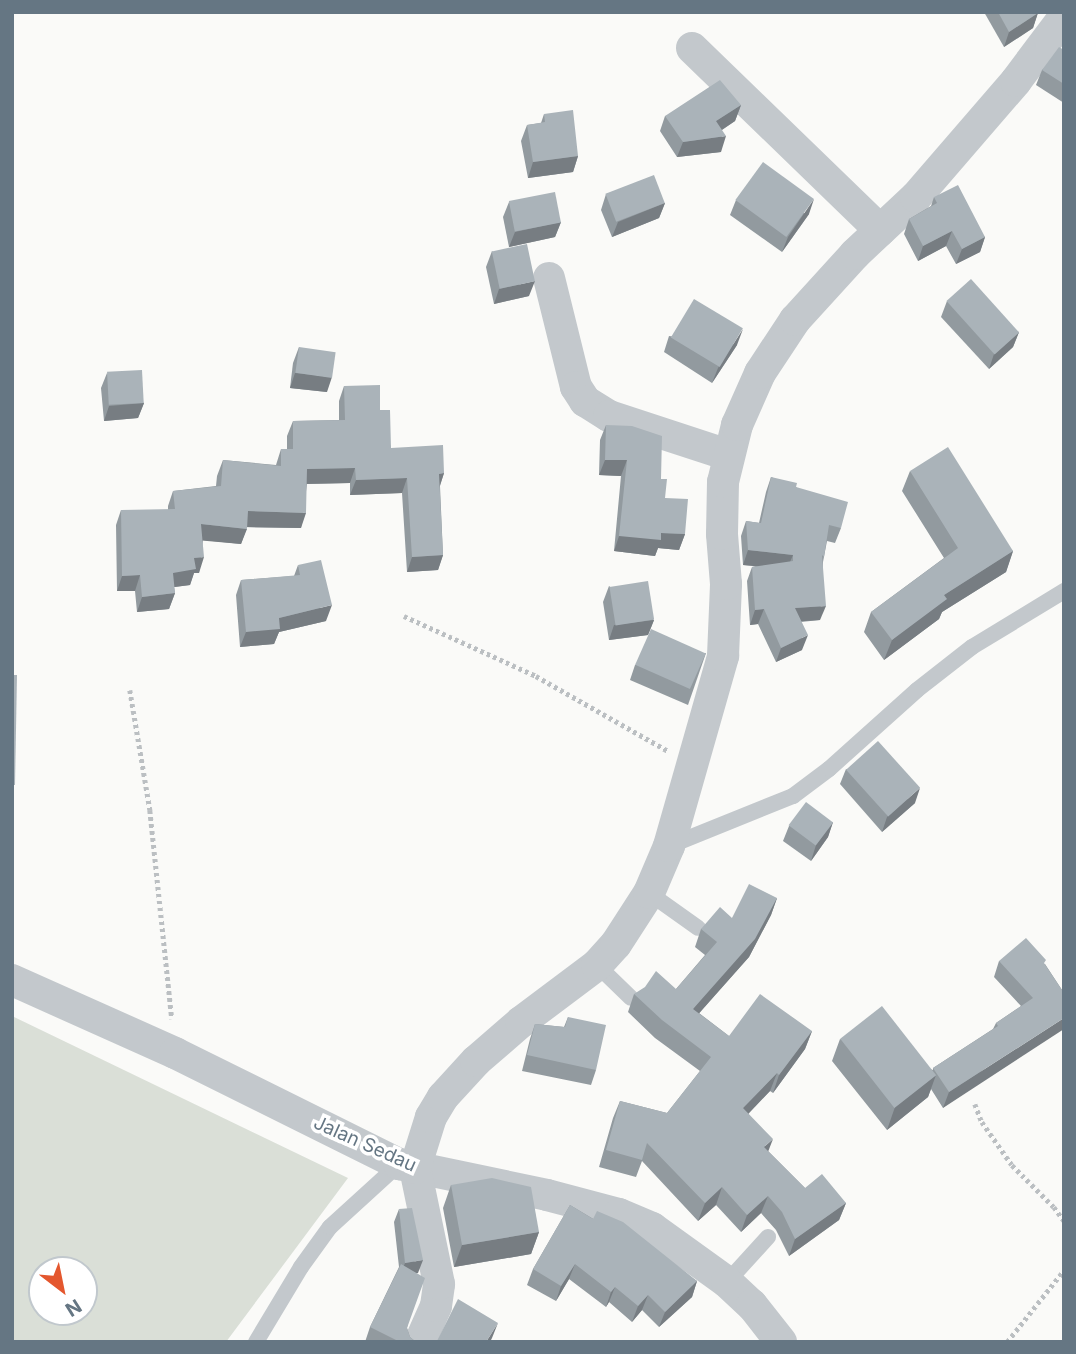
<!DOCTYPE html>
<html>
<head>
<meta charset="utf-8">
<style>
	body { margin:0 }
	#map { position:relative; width:1076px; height:1354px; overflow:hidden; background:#fafaf8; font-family:Inter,sans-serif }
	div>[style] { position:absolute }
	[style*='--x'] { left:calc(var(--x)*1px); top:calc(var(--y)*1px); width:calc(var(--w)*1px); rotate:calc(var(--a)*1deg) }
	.green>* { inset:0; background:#dadfd7 }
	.path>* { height:4.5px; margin-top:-2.25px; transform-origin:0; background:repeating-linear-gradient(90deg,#bbbfc2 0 3.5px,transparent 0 7px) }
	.lane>* { height:16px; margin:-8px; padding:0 8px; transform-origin:8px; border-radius:8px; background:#c3c8cc }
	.street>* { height:32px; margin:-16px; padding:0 16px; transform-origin:16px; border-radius:16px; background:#c3c8cc }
	.wall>* { inset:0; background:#929a9f }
	.shaded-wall>* { inset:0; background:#777d82 }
	.building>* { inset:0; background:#aab3b9; transform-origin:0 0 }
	span { translate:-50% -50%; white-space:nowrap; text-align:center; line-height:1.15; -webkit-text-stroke:7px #fff; paint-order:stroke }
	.street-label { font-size:19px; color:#657683 }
	.frame { position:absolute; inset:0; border:14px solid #657683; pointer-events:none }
	.north { position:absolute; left:28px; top:1256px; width:70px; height:70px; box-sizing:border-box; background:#fff; border:2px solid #c1c8cd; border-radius:50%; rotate:148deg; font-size:19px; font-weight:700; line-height:28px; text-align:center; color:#657683 }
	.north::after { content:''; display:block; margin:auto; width:24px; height:32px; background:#e4572e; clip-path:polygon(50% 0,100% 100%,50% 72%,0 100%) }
</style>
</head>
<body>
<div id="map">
	<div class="green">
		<div style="clip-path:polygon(evenodd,12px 1016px,348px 1178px,226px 1342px,12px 1342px,12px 1016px,42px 1270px,84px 1270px,84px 1312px,42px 1312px,42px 1270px)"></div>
	</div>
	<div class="path">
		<div style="--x:404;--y:616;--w:145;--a:24.4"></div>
		<div style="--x:536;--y:676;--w:152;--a:29.6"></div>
		<div style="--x:130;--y:690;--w:122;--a:80.5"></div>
		<div style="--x:150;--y:810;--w:210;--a:84"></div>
		<div style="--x:975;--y:1104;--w:19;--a:69"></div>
		<div style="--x:982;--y:1122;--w:52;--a:55.1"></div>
		<div style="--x:1012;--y:1165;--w:59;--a:45"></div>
		<div style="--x:1054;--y:1207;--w:17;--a:54"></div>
		<div style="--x:1007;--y:1342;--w:92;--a:-51.6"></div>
	</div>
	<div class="lane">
		<div style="--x:669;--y:846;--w:134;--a:-22"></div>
		<div style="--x:793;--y:796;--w:45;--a:-36.9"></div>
		<div style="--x:829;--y:769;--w:118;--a:-41.9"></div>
		<div style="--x:917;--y:690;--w:70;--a:-38"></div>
		<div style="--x:972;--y:647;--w:108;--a:-31.3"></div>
		<div style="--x:649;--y:893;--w:60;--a:35.5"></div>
		<div style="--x:597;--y:965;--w:47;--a:44.1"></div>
		<div style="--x:727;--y:1282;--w:61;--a:-47.7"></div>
		<div style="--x:256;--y:1342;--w:87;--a:-59"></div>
		<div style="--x:301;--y:1267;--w:49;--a:-54.1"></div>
		<div style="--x:330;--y:1227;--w:93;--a:-42.4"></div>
	</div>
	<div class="street">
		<div style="--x:692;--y:48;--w:262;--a:44.1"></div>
		<div style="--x:549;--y:278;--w:112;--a:76.1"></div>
		<div style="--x:576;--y:387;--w:17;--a:57"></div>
		<div style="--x:585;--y:401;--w:28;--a:32"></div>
		<div style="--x:609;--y:416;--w:125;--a:18.1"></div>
		<div style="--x:12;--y:980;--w:179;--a:24.1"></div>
		<div style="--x:175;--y:1053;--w:250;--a:26.4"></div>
		<div style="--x:399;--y:1164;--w:151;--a:11.8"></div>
		<div style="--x:547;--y:1195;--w:74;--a:14.8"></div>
		<div style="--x:619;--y:1214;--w:36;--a:23"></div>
		<div style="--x:652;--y:1228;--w:92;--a:35.8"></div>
		<div style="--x:727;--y:1282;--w:34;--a:43"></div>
		<div style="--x:752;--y:1305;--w:47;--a:51.9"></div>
		<div style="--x:420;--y:1342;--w:39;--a:-66"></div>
		<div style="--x:436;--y:1306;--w:22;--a:-82"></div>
		<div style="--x:439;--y:1284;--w:118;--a:-101.7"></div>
		<div style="--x:415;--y:1168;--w:53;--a:-72.6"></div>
		<div style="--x:431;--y:1117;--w:23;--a:-59"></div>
		<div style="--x:443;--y:1097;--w:49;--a:-47.5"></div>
		<div style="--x:476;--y:1061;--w:60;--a:-40.9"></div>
		<div style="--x:521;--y:1022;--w:95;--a:-36.9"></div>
		<div style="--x:597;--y:965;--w:28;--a:-48"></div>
		<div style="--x:616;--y:944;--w:61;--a:-57.1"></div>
		<div style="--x:649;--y:893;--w:51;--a:-66.9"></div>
		<div style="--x:669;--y:846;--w:198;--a:-74.1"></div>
		<div style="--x:723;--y:656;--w:72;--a:-87.6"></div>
		<div style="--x:726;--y:584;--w:50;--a:-94.6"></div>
		<div style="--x:722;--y:534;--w:52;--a:-88.9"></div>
		<div style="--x:723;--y:482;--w:59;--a:-76.2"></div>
		<div style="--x:737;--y:425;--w:57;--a:-66.1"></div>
		<div style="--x:760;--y:373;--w:64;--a:-56.6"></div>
		<div style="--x:795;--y:320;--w:89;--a:-47.7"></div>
		<div style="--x:855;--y:254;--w:83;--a:-43.1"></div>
		<div style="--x:916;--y:197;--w:153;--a:-49.2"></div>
		<div style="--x:1016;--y:81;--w:80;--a:-53.1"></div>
	</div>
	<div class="wall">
		<div style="clip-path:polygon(984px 12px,1038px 12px,1033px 28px,1004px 47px)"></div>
		<div style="clip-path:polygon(1064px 50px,1064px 103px,1036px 85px,1042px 70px)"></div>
		<div style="clip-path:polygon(741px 105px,735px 121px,722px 130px,721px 152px,677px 157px,660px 131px,665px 116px)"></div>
		<div style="clip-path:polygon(544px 114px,578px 156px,573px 172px,528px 178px,521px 141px,527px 125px,541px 123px)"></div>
		<div style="clip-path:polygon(606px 194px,665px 203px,659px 218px,612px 237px,601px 210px)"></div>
		<div style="clip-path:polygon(934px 197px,985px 237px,980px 252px,956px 264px,946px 246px,918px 261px,904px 234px,909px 219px,931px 206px)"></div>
		<div style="clip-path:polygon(736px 200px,809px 214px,782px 252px,730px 215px)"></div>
		<div style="clip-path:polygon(509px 202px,561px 222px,555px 237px,509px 247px,503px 217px)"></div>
		<div style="clip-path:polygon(492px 251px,529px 296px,494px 304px,486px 267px)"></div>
		<div style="clip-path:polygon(947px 301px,1019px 332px,1013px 347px,989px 369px,941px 317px)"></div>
		<div style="clip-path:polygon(669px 336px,737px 345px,712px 383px,664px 352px)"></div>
		<div style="clip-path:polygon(299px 347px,327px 392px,290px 388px,293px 363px)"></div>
		<div style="clip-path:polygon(107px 373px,144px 403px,138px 418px,104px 421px,101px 388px)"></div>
		<div style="clip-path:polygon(344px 386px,380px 410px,391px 448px,444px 473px,440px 486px,443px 555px,438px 570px,407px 572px,402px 493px,350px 495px,350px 483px,307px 484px,301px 528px,247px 527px,241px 544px,203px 540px,199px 573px,194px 573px,190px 585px,174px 587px,175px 593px,169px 609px,137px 612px,135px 591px,117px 591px,116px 525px,121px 510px,168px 510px,168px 506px,173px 491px,216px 486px,217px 476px,223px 460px,276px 465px,281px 449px,287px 449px,287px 436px,293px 421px,339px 420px,339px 401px)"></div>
		<div style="clip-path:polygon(606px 425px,661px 479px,665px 498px,685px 534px,679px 550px,658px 548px,655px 556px,614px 551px,621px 476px,599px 475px,600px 440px)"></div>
		<div style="clip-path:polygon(910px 471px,1013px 551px,1006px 572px,942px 612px,939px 619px,884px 660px,864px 632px,871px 612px,944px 558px,902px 491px)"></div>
		<div style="clip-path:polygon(771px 477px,796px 487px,841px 528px,835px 543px,827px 541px,823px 562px,820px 620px,801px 622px,802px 650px,776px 662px,758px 624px,750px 625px,747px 581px,752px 567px,756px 566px,743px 565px,741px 536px,746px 521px,759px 523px,766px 492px)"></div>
		<div style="clip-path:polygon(298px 565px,326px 621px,279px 632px,274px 644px,240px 647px,236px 595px,241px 580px,294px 576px)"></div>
		<div style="clip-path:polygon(609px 586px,654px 620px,648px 635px,609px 640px,603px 602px)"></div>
		<div style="clip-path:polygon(706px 653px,688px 705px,630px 680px,635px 665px)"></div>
		<div style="clip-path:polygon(846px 769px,915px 803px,882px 832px,840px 784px)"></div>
		<div style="clip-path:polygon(833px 822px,828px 837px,811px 861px,783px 841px,789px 826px)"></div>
		<div style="clip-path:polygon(777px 898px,771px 915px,749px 957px,699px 1013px,729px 1036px,812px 1031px,805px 1049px,773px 1093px,770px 1091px,748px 1113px,768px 1151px,805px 1188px,846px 1203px,839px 1220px,789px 1256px,776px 1230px,761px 1213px,741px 1232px,716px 1205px,698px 1221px,642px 1161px,636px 1177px,599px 1167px,613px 1118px,620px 1101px,667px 1113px,700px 1071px,655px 1038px,628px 1012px,634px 994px,676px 989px,705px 955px,695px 947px,701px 929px,732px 918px)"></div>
		<div style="clip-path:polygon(999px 961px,1045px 964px,1064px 993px,943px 1108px,931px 1089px,928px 1097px,887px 1130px,832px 1061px,840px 1039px,933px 1070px,933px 1068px,993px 1029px,996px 1023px,1021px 1006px,994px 977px)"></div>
		<div style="clip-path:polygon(568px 1017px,596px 1070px,591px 1085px,522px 1071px,530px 1039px,535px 1024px,564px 1027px)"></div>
		<div style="clip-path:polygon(451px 1185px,539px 1232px,531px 1254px,454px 1267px,443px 1208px)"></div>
		<div style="clip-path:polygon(570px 1205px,697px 1281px,692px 1297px,659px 1327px,642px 1310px,632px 1322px,609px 1302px,606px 1307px,569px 1279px,556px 1301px,527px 1285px,533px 1269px)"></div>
		<div style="clip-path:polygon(399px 1209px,418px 1273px,416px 1273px,407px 1328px,410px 1337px,416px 1342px,365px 1342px,370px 1327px,399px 1267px,394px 1222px)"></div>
	</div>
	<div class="shaded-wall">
		<div style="clip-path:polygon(1038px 13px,1033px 28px,1004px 47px,1009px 32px)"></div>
		<div style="clip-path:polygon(741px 105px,735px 121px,711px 137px,716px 121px)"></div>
		<div style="clip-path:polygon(726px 136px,721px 152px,677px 157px,683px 142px)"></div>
		<div style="clip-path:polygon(578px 156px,573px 172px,528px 178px,533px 162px)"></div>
		<div style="clip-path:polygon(814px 199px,809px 214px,782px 252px,788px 237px)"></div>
		<div style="clip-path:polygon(665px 203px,659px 218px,612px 237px,618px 222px)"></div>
		<div style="clip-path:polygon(561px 222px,555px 237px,509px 247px,515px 232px)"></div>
		<div style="clip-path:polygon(952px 231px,946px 246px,918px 261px,923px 246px)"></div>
		<div style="clip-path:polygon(985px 237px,980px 252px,956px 264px,962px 249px)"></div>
		<div style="clip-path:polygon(535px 281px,529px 296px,494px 304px,499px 289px)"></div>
		<div style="clip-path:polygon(743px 329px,737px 345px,712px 383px,718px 368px)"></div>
		<div style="clip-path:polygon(1019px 332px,1013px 347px,989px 369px,994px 354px)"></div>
		<div style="clip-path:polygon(295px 373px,332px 377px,327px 392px,290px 388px)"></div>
		<div style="clip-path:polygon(144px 403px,138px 418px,104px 421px,109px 406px)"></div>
		<div style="clip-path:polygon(605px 460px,627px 460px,621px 476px,599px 475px)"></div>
		<div style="clip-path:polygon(355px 468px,350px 483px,302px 484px,307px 469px)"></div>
		<div style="clip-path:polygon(444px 473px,439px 488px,439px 474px)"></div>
		<div style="clip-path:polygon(407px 478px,402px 493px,350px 495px,356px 480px)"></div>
		<div style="clip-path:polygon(248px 511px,306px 513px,301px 528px,243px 527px)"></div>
		<div style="clip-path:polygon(201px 524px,247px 529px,241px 544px,196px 540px)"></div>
		<div style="clip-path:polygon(661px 533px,685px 534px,679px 550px,658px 548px,655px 556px,614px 551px,619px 536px)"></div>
		<div style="clip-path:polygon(748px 550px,793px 555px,787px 569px,743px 565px)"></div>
		<div style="clip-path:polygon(1013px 551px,1006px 572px,942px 612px,939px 619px,884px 660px,892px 640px,944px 595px)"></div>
		<div style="clip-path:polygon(443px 555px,438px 570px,407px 572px,412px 557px)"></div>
		<div style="clip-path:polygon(204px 557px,199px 573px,194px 573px,190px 585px,167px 588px,173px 573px,194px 558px)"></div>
		<div style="clip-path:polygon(140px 575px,135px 591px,117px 591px,122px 576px)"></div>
		<div style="clip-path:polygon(175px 593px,169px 609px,137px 612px,142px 597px)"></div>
		<div style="clip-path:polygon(332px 605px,326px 621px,279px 632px,274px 644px,240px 647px,246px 632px,279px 618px)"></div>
		<div style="clip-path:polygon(826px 606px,820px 620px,789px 622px,795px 608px)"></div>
		<div style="clip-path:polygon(764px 609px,758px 624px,750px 625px,755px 610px)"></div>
		<div style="clip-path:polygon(654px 620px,648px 635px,609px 640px,614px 625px)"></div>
		<div style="clip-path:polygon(808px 635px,802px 650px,776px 662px,781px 648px)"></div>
		<div style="clip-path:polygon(920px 788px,915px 803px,882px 832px,887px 817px)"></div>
		<div style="clip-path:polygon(833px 822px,828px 837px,811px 861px,816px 845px)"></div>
		<div style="clip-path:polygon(777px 898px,771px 915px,749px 957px,687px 1027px,693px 1009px)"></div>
		<div style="clip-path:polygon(1064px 1018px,1064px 1029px,943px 1108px,949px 1092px)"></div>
		<div style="clip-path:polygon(812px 1031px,805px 1049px,773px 1093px,779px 1075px)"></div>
		<div style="clip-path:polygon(777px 1073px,770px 1091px,737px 1126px,743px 1108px)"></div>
		<div style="clip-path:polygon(936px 1075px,928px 1097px,887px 1130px,895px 1107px)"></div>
		<div style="clip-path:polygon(773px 1139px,766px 1157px,764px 1147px)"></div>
		<div style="clip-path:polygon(722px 1187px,716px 1205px,698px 1221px,705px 1203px)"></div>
		<div style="clip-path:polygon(768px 1196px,761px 1213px,741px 1232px,747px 1215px)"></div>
		<div style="clip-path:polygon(846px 1203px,839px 1220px,789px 1256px,795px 1239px)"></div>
		<div style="clip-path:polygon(539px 1232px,531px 1254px,454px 1267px,462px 1245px)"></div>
		<div style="clip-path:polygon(423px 1260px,418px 1273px,400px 1276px,405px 1263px)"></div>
		<div style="clip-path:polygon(575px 1264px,569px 1279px,556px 1301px,561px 1286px)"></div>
		<div style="clip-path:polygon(697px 1281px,692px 1297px,659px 1327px,665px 1312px)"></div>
		<div style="clip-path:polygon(615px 1287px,609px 1302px,606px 1307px,611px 1292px)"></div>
		<div style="clip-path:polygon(648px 1295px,642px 1310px,632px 1322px,638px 1306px)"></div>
		<div style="clip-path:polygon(498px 1323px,492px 1338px,490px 1342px,486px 1342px)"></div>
	</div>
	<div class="building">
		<div style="clip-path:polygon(998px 12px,1038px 12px,1038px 13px,1009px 32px)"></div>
		<div style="clip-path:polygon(1059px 47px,1064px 50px,1064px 84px,1042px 70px)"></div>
		<div style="clip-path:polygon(720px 80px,741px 105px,716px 121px,726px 136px,683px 142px,665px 116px)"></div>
		<div style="clip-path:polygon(573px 110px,578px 156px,533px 162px,527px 125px,545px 122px,544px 114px)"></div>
		<div style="left:763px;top:162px;width:63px;height:47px;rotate:36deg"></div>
		<div style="left:654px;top:175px;width:30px;height:52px;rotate:69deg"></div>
		<div style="clip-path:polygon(958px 185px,985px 237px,962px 249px,952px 231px,923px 246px,909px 219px,937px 203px,934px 197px)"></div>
		<div style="left:555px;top:192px;width:31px;height:47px;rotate:79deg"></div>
		<div style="left:527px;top:244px;width:38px;height:36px;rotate:78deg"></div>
		<div style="left:971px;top:279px;width:72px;height:33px;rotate:48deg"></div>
		<div style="left:694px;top:299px;width:57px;height:45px;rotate:31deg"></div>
		<div style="left:299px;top:347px;width:37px;height:26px;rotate:8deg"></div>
		<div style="left:142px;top:370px;width:33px;height:35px;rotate:87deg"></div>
		<div style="clip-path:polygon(380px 385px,380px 410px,390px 410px,391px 448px,443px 445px,444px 473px,439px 474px,443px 555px,412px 557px,407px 478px,356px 480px,355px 468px,307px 469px,306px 513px,248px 511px,247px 529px,201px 524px,204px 557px,194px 558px,196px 569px,173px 573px,175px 593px,142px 597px,140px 575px,122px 576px,121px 510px,175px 509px,173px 491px,221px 486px,223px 460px,281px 466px,281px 449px,293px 449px,293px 421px,345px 420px,344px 386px)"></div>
		<div style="clip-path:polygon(606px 425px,632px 426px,662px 436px,661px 479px,667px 479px,665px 498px,688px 499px,685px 534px,661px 533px,661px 540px,619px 536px,627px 460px,605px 460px)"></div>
		<div style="clip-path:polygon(948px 447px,1013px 551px,944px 595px,947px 599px,892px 640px,871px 612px,958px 548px,910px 471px)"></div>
		<div style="clip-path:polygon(771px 477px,797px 483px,796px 487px,848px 502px,841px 528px,829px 525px,824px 557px,822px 555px,826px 606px,795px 608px,808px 635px,781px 648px,764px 609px,755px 610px,752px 567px,793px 561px,793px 555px,748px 550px,746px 521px,761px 523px)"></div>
		<div style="clip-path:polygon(321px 560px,332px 605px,279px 618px,280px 629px,246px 632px,241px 580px,300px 575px,298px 565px)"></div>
		<div style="left:648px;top:581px;width:39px;height:39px;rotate:81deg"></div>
		<div style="left:651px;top:629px;width:60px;height:39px;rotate:24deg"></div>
		<div style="clip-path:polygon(12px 675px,17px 675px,15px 785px,12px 785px)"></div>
		<div style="left:878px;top:741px;width:63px;height:43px;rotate:48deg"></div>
		<div style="left:806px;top:802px;width:34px;height:29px;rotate:37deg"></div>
		<div style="clip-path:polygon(749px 884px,777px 898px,755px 939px,693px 1009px,729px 1036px,760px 994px,812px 1031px,779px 1075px,777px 1073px,743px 1108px,773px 1139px,764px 1147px,805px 1188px,822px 1174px,846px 1203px,795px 1239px,782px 1212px,768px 1196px,747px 1215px,722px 1187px,705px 1203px,647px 1143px,642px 1160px,606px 1150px,620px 1101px,667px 1113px,711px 1057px,662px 1020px,634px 994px,645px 987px,656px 971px,676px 989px,717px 942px,701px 929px,720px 907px,732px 918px)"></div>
		<div style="clip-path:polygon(1026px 938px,1046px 960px,1044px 963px,1064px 993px,1064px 1018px,949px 1092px,933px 1068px,998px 1026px,996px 1023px,1033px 998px,999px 961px)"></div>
		<div style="left:882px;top:1006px;width:88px;height:53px;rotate:52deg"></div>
		<div style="clip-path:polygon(568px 1017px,606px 1025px,596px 1070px,527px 1055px,535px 1024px,565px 1027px)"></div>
		<div style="clip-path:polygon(492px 1178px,531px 1187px,539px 1232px,462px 1245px,451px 1185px)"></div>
		<div style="clip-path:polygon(570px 1205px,593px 1219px,597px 1211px,623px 1222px,697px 1281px,665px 1312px,648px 1295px,638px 1306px,615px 1287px,611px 1292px,575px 1264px,561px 1286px,533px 1269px)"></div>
		<div style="clip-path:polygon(412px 1208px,423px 1260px,405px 1263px,399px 1209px)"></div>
		<div style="clip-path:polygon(401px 1264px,425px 1278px,407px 1328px,410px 1337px,416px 1342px,400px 1342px,370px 1327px)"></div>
		<div style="clip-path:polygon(458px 1299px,498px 1323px,486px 1342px,435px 1342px,437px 1341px)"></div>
	</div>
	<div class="street-label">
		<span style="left:365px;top:1144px;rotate:24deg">Jalan Sedau</span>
	</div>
	<div class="frame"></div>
	<div class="north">N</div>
</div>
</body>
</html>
